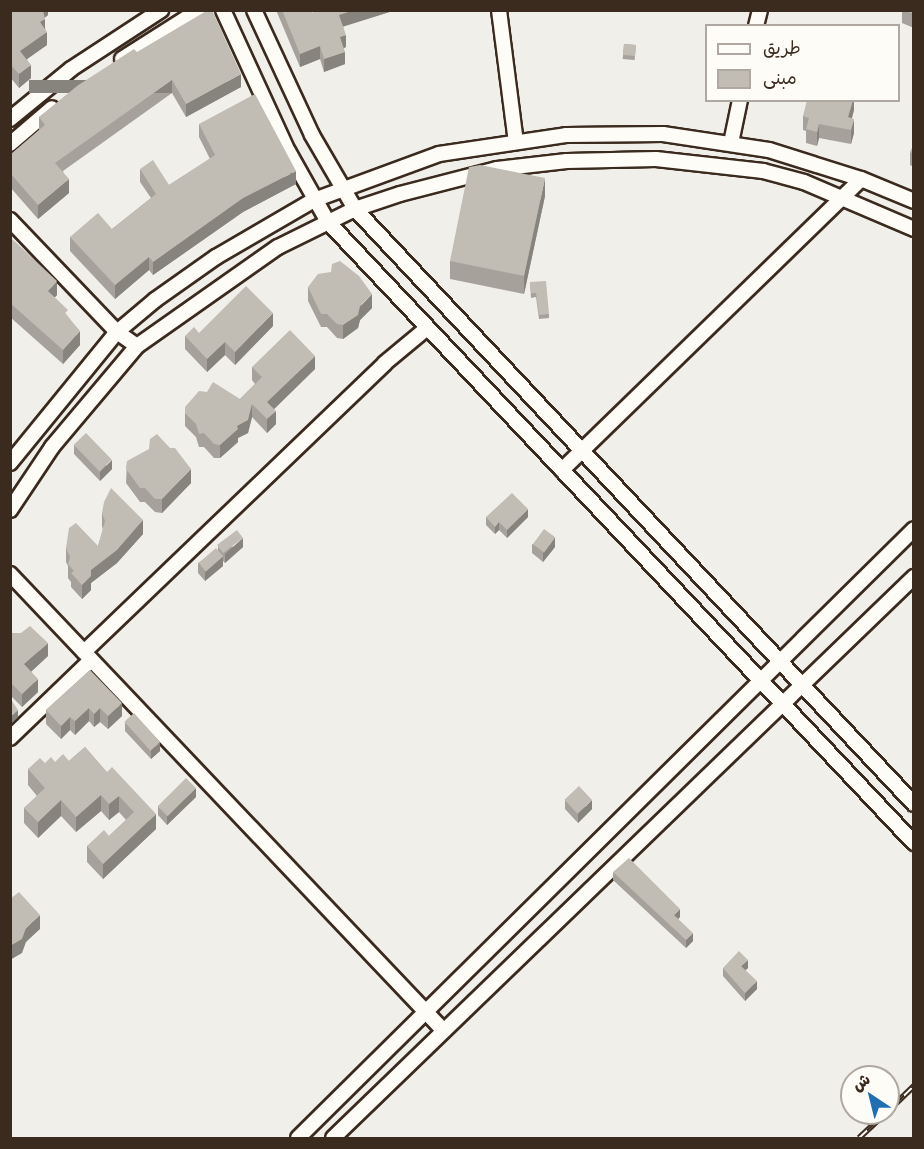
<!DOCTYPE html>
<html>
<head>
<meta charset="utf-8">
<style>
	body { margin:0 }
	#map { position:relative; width:924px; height:1149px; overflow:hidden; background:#f1efea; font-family:Mali,"Playpen Sans Arabic",sans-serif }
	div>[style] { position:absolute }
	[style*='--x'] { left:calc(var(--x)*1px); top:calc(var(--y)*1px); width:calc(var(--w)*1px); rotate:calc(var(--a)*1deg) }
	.roads { filter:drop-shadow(2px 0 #3b2a1e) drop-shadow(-2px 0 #3b2a1e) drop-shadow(0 2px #3b2a1e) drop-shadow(0 -2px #3b2a1e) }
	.minor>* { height:14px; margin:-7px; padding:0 7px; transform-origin:7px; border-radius:7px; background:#fdfcf7 }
	.rail>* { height:6px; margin-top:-3px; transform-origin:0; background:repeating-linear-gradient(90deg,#fdfcf7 0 11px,#3b2a1e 0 22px); box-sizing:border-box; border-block:2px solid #3b2a1e }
	.wall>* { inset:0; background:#a6a29b; transform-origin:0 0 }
	.shaded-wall>* { inset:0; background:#87847e; transform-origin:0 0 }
	.building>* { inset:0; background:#c1bcb4; transform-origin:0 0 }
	span { translate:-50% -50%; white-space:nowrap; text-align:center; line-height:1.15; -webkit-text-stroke:5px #fdfcf7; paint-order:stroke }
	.frame { position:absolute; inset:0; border:12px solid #3b2a1e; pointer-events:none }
	.legend { position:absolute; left:705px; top:24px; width:195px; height:78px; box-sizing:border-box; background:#fdfcf7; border:2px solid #afa8a0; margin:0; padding:8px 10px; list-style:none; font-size:18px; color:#3b2a1e }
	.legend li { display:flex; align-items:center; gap:12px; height:30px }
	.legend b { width:30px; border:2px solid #afa8a0 }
	.north { position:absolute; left:840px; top:1065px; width:60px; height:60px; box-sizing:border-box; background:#fdfcf7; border:2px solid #afa8a0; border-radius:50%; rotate:325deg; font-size:16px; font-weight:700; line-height:24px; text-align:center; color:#3b2a1e }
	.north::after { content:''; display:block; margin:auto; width:21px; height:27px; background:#1f6fb2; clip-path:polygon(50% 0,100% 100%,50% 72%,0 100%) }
</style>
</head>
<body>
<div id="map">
	<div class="roads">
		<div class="minor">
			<div style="--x:223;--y:10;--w:155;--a:65.3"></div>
			<div style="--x:288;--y:151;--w:81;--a:60.6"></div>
			<div style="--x:328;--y:222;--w:854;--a:46.66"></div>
			<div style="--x:254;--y:10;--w:138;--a:65.1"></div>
			<div style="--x:312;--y:135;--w:86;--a:59.8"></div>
			<div style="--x:355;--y:209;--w:816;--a:46.79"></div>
			<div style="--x:499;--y:10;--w:133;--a:82.7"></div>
			<div style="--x:756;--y:26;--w:16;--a:-76"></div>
			<div style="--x:122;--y:59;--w:91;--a:-32.5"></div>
			<div style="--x:10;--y:119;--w:79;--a:-39.3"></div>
			<div style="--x:71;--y:69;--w:108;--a:-33.2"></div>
			<div style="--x:731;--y:143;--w:44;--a:-78.2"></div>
			<div style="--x:10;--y:144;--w:55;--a:-40.6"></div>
			<div style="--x:10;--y:220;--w:155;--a:46.3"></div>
			<div style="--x:117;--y:332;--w:24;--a:35"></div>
			<div style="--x:10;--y:463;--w:169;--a:-50.8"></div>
			<div style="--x:117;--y:332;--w:50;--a:-40.1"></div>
			<div style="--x:155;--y:300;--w:75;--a:-35.2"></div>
			<div style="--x:216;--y:257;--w:113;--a:-30.2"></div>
			<div style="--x:314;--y:200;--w:133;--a:-20.2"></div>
			<div style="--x:439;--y:154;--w:128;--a:-8.5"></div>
			<div style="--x:566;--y:135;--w:97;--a:-0.6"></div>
			<div style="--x:663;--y:134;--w:107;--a:8.6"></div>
			<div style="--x:769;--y:150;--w:96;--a:17.5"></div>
			<div style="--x:861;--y:179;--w:57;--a:22.5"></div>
			<div style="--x:562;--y:470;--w:417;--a:-44.2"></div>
			<div style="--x:10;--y:510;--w:76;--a:-56.3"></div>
			<div style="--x:52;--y:447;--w:132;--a:-49.9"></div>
			<div style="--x:137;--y:346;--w:172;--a:-35.1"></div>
			<div style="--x:278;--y:247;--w:86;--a:-26.3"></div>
			<div style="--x:355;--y:209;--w:47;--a:-18.4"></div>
			<div style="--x:400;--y:194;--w:100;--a:-14.5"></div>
			<div style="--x:497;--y:169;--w:70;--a:-6.5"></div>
			<div style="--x:567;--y:161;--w:89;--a:-1.3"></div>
			<div style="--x:656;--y:159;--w:108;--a:6.4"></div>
			<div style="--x:763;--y:171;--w:42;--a:15"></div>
			<div style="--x:804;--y:182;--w:120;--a:23.1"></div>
			<div style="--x:10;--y:574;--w:629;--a:46.48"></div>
			<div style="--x:84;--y:652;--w:417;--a:-43.8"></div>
			<div style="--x:385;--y:363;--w:55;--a:-39.8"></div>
			<div style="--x:10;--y:738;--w:112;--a:-43.9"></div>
			<div style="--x:298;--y:1138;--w:866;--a:-44.67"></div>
			<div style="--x:333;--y:1138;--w:808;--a:-44"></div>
		</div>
	</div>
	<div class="rail">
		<div style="--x:888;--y:1111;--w:36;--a:-44"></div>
		<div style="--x:859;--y:1138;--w:37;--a:-43"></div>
	</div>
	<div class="wall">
		<div style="clip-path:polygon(10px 10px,48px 10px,48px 15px,44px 18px,47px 45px,27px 59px,31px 78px,19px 88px,10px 77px)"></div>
		<div style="clip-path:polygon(276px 10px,311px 10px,312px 13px,320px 10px,396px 10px,343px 26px,346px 47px,344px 48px,345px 64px,324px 72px,320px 59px,300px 67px)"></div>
		<div style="clip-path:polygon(902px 10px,914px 10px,914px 28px,902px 23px)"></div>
		<div style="left:624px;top:44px;width:12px;height:15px;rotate:5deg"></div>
		<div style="clip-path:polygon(137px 52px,241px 87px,186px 117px,172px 93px,63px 171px,69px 193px,38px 219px,10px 187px,10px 155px,39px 130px,39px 117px)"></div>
		<div style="clip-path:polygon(854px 100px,854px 110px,852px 118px,854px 133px,851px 144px,819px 138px,817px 146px,806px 143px,806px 131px,803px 130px,803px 116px)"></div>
		<div style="clip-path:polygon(199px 124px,296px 184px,243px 212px,153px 275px,149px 270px,115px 299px,70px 251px,70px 237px,112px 229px,151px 198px,140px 182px,140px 169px,169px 185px,210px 159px,199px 137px)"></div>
		<div style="clip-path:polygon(914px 145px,914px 167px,910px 165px,910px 152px)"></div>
		<div style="clip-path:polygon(545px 196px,524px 294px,450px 279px,450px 261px)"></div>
		<div style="clip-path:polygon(10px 237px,57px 295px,54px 298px,68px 317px,80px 345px,63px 364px,10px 317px)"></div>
		<div style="clip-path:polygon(530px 282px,549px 314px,549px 318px,539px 319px,536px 297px,531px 298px)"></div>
		<div style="clip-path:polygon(308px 287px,372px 308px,360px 320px,358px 328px,343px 339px,337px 338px,327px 327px,321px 327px,308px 301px)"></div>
		<div style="clip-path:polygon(273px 326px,235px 365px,225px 355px,207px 372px,185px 349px,185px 336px,199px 333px)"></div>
		<div style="clip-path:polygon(252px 367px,315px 369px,274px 409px,276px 424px,267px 433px,252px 417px,248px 433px,238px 438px,238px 442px,220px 458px,214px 458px,204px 447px,199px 447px,196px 437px,185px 426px,185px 413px,240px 399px,255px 384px,252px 380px)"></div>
		<div style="clip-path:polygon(74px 445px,112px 469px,100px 481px,74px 454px)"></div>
		<div style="clip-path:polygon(127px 461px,191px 483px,162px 513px,155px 512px,145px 502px,140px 502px,126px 483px)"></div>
		<div style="clip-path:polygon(102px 513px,143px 534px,117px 563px,91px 583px,91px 590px,82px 599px,71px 587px,71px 582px,68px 578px,68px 566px,66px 562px,66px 548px,98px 546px,103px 530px,102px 526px)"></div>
		<div style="clip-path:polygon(486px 517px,528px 517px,507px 538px,499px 530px,495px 534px,486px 525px)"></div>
		<div style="clip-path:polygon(532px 544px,555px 547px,543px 562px,532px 553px)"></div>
		<div style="clip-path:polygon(218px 546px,243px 547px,225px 563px,223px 561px,223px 566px,205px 581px,198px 573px,198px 563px,218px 550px)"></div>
		<div style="clip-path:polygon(10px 633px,48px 656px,31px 672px,38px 692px,22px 707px,10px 695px)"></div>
		<div style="clip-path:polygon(90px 670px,122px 716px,108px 729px,100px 722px,94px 727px,89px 721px,75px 735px,70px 730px,61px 739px,46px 724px,46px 710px)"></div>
		<div style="clip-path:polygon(125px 722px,160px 751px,151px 759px,125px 731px)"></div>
		<div style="clip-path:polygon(85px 747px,156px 829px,103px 879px,87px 862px,87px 846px,109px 836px,126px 820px,119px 812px,109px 820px,101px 811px,76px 832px,61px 816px,38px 838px,24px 823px,24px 808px,37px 796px,28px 785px,28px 769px,45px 763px,69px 761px)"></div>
		<div style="clip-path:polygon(196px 797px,167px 825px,158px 815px,158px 806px)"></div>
		<div style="clip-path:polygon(565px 800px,592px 809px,578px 823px,565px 809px)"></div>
		<div style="clip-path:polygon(613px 872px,680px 917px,678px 919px,693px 941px,686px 948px,613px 880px)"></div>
		<div style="clip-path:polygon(723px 968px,748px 968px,745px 970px,757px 989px,745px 1001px,723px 976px)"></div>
	</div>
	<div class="shaded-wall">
		<div style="clip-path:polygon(42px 10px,48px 10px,48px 15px,42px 20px)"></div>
		<div style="clip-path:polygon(354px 10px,396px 10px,339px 28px,339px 15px)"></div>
		<div style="clip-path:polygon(45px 19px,45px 33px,40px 22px)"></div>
		<div style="clip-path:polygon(47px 32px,47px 45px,20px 64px,20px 51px)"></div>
		<div style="clip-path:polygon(346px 35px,346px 47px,340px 50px,340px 37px)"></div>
		<div style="clip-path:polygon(320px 46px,320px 59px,300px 67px,300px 54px)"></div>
		<div style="clip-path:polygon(345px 52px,345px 64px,324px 72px,324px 59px)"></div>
		<div style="clip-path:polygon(31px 65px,31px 78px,19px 88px,19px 74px)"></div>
		<div style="clip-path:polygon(241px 74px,241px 87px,186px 117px,186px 104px)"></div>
		<div style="left:172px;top:80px;width:13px;height:143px;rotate:90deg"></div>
		<div style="clip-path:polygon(853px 100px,854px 100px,854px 110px,848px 131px,848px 117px)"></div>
		<div style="clip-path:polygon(854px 119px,854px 133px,851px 144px,851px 130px)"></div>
		<div style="clip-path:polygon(819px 124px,819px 138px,817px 146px,817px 132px)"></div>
		<div style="clip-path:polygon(296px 171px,296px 184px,243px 212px,153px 275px,153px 262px,243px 198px)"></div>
		<div style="clip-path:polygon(545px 178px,545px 196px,524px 294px,524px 276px)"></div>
		<div style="clip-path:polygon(69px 179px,69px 193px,38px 219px,38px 205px)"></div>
		<div style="clip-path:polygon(149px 257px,149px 270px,115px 299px,115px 285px)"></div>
		<div style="clip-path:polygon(57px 281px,57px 295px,48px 305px,48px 291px)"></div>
		<div style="clip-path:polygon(372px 294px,372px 308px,360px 320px,358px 328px,343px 339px,343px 325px)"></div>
		<div style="clip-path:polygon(273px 313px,273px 326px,235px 365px,235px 352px)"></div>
		<div style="clip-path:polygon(80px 331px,80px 345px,63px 364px,63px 350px)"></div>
		<div style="clip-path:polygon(225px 342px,225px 355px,207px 372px,207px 359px)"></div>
		<div style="clip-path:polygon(315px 356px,315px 369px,267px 416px,267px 402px)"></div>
		<div style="clip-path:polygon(252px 404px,252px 417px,248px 433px,238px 438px,238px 442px,220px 458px,220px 445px,237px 426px)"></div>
		<div style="clip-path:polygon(276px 411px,276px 424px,267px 433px,267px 419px)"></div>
		<div style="clip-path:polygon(112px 460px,112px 469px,100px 481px,100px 472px)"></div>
		<div style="clip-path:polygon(191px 469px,191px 483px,162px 513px,162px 499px)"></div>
		<div style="clip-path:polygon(528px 509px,528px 517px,507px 538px,507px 530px)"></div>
		<div style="clip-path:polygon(143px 520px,143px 534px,117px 563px,91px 583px,91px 590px,82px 599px,82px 585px,91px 570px)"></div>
		<div style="clip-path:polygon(499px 522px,499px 530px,495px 534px,495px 527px)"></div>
		<div style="clip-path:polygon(555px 537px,555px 547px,543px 562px,543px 553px)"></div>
		<div style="clip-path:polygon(243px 538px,243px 547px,225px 563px,225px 554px)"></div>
		<div style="clip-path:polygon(223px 556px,223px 566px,205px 581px,205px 572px)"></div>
		<div style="clip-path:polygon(48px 643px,48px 656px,24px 678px,24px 664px)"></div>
		<div style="clip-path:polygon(38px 679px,38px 692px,22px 707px,22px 694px)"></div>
		<div style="clip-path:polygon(122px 703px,122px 716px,108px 729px,108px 716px)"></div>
		<div style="clip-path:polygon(89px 708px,89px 721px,75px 735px,75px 721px)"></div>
		<div style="clip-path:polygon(100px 708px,100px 722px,94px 727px,94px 714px)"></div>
		<div style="clip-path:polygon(18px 710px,18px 717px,10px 725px,10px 717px)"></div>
		<div style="clip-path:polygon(70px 717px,70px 730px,61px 739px,61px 726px)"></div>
		<div style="clip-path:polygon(160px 742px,160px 751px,151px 759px,151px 750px)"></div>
		<div style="clip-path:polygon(196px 788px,196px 797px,167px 825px,167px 816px)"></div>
		<div style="clip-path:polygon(101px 795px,101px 811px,76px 832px,76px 817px)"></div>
		<div style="clip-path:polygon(119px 796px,119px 812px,109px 820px,109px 804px)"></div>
		<div style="clip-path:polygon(61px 800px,61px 816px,38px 838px,38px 822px)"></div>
		<div style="clip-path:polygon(592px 800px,592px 809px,578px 823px,578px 814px)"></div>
		<div style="clip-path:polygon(156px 814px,156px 829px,103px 879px,103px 864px)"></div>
		<div style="clip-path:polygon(680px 909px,680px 917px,674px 923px,674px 915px)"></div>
		<div style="clip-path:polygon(40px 915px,40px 929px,26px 942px,22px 953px,10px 960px,10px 946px,26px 928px)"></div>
		<div style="clip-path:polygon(693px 933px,693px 941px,686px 948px,686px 940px)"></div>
		<div style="clip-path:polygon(748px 960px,748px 968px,741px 974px,741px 966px)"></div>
		<div style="clip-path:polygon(757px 981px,757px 989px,745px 1001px,745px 993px)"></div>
	</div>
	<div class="building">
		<div style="clip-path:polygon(10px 10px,43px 10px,45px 19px,40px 22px,47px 32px,20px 51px,31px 65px,19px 74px,10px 64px)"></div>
		<div style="clip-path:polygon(208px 10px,212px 10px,241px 74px,186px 104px,172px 80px,55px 163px,69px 179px,38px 205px,10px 173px,10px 155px,45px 125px,39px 117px,77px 86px,134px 49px,137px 52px)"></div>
		<div style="clip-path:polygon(282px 10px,311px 10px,312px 13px,320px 10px,354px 10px,339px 15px,346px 35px,340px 37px,345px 52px,324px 59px,320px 46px,300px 54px)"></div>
		<div style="clip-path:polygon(904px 10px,914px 10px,914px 14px)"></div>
		<div style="left:624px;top:44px;width:12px;height:11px;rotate:5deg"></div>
		<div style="clip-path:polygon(255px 94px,296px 171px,243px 198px,153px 262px,149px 257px,115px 285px,70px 237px,98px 213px,112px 229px,156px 194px,140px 169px,153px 160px,169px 185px,215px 155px,199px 124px)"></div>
		<div style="clip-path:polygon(807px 100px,853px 100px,848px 117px,854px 119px,851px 130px,819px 124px,817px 132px,806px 129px,809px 118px,803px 116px)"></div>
		<div style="clip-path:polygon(914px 145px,914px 154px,910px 152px)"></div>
		<div style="clip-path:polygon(480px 165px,545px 178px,524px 276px,450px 261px,469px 167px)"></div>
		<div style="clip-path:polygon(10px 237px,57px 281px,48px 291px,68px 310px,65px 313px,80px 331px,63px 350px,10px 303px)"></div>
		<div style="clip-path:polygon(340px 261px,359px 276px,372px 294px,360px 306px,358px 315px,343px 325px,337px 324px,327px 314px,321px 314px,308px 287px,318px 274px,331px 272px,332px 264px)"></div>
		<div style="clip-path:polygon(546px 281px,549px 314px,539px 315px,536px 293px,531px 293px,530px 282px)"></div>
		<div style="clip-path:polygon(246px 286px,273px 313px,235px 352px,225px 342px,207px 359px,185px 336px,194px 327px,199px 333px)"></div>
		<div style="clip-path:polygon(290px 330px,315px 356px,267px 402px,276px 411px,267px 419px,252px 404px,248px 420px,237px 426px,238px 429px,220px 445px,214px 444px,204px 433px,199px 434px,196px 424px,185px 413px,185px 407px,199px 391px,207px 392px,213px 382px,240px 399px,262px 377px,252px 367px)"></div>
		<div style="left:86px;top:433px;width:37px;height:17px;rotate:46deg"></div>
		<div style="clip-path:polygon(157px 434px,170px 448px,175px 448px,191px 469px,162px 499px,155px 499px,145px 488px,140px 488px,126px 469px,127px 461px,149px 449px,150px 439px)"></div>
		<div style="clip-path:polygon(111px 488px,143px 520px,117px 550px,91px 570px,91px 576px,82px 585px,71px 573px,74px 571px,68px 564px,70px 557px,66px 548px,69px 528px,76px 523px,98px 546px,105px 521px,102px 513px,104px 502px)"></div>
		<div style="clip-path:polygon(512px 493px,528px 509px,507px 530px,499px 522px,495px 527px,486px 517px)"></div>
		<div style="left:544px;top:529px;width:14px;height:19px;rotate:36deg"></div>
		<div style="left:237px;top:530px;width:10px;height:25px;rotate:53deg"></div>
		<div style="left:216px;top:548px;width:11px;height:23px;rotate:49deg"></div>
		<div style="clip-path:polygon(30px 626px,48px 643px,24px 664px,38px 679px,22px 694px,10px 682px,10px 633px,21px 633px)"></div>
		<div style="clip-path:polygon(90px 670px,122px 703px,108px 716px,100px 708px,94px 714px,89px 708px,75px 721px,70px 717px,61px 726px,46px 710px)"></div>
		<div style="clip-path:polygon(12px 701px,18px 710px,10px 717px,10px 702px)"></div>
		<div style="left:134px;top:713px;width:39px;height:13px;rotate:48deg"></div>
		<div style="clip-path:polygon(85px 747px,107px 772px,112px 767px,156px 814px,103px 864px,87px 846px,104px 830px,109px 836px,134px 812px,119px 796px,109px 804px,101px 795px,76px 817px,61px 800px,38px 822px,24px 808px,45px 788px,28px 769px,40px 758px,45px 763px,51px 757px,55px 762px,63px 754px,69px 761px)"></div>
		<div style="left:186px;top:778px;width:14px;height:40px;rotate:45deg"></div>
		<div style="left:579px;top:786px;width:19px;height:20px;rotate:47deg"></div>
		<div style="clip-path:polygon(629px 858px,680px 909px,674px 915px,693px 933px,686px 940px,613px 872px)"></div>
		<div style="clip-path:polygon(19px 892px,40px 915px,26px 928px,22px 939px,10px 946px,10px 899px)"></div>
		<div style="clip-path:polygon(739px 951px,748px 960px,741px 966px,757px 981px,745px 993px,723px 968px)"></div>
	</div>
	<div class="frame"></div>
	<ul class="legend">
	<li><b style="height:8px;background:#fdfcf7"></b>طريق</li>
	<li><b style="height:16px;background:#c1bcb4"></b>مبنى</li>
	</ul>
	<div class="north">ش</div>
</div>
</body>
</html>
